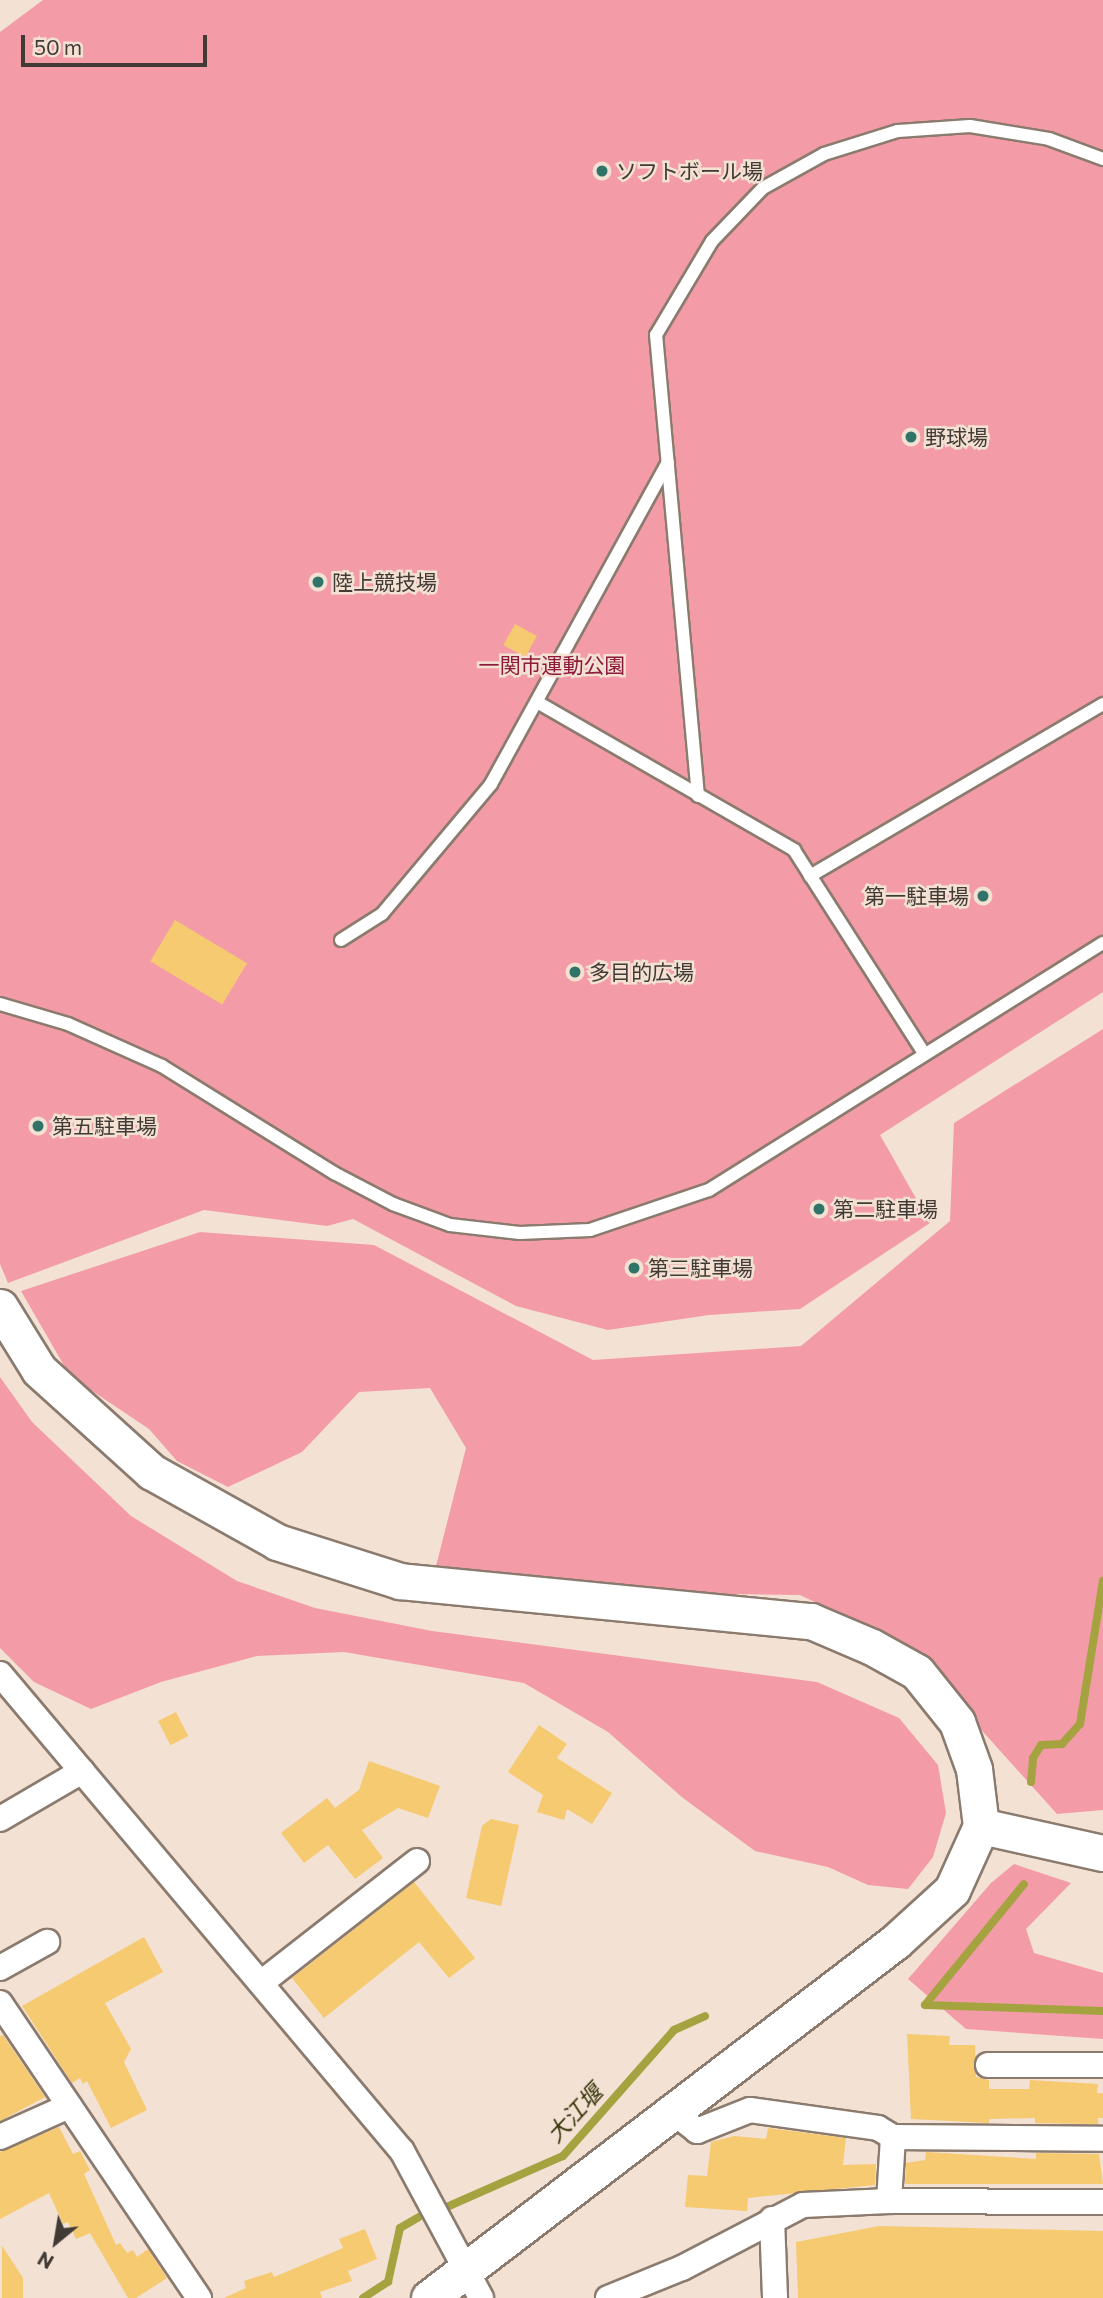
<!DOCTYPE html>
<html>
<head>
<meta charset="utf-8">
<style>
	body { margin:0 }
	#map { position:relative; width:1103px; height:2298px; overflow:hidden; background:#f3e1d3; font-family:Commissioner,"Noto Sans JP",sans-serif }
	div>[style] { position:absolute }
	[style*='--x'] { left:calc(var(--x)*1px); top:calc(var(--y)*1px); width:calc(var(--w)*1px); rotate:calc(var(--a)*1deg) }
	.green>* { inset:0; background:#f39ca8 }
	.stream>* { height:8px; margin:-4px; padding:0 4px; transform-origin:4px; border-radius:4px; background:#a5a240 }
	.building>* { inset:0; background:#f6ca70; transform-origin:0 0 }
	.roads { filter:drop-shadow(2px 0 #8b7b6e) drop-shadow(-2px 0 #8b7b6e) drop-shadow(0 2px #8b7b6e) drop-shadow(0 -2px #8b7b6e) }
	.lane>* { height:12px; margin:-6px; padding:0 6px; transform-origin:6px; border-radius:6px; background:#fff }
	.street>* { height:24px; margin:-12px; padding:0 12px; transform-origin:12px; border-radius:12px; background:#fff }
	.secondary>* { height:35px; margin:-17.5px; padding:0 17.5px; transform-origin:17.5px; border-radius:17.5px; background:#fff }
	.dots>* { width:19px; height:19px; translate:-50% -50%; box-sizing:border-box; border:4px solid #f3e1d3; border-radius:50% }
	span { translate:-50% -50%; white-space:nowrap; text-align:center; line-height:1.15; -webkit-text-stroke:5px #f3e1d3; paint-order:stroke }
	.poi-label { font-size:21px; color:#423a35 }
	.left { translate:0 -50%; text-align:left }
	.right { translate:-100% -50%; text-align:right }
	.park-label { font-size:21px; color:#8d1a3b }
	.water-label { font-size:23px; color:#38360c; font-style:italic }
	.north { position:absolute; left:21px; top:2207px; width:70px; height:70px; -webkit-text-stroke:5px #f3e1d3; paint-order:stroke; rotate:210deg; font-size:19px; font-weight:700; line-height:28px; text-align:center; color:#423a35 }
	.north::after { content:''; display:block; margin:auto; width:24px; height:32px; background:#423a35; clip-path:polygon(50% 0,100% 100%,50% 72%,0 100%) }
	.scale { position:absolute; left:21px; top:35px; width:186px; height:32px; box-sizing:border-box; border:4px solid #423a35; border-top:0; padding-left:9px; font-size:21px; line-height:24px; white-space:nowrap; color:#423a35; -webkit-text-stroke:5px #f3e1d3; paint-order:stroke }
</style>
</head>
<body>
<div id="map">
	<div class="green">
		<div style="clip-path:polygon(43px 0,1103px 0,1103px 992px,880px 1135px,930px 1223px,800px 1309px,709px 1315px,608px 1330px,516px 1306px,353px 1219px,327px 1226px,204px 1210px,8px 1283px,0 1264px,0 32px)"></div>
		<div style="clip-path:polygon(1103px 1029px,1103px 1810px,1057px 1814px,905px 1645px,800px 1595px,613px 1592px,434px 1574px,466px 1448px,430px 1388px,359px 1392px,302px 1452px,228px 1487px,177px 1461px,149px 1429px,70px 1376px,21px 1291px,200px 1232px,374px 1245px,593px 1360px,801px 1346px,950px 1221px,954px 1123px)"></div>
		<div style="clip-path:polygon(0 1377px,32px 1422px,131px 1516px,237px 1581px,315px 1608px,432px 1631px,817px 1682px,899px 1718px,938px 1765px,946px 1813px,933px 1857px,908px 1889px,868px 1885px,828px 1867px,755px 1851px,683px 1798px,608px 1732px,524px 1683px,344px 1652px,257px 1656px,161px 1682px,91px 1709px,34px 1682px,0 1648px)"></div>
		<div style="clip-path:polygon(1014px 1864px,1071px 1883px,1026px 1929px,1034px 1953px,1103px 1973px,1103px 2039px,966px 2029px,908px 1979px,991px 1883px)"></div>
	</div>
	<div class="stream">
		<div style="--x:1031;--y:1782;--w:24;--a:-85"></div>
		<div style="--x:1033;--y:1758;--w:15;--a:-58"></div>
		<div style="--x:1041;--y:1745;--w:21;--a:-3"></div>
		<div style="--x:1062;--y:1744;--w:27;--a:-48"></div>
		<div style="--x:1080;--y:1724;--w:145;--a:-80.9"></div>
		<div style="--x:925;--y:2005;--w:178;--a:1.9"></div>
		<div style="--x:925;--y:2005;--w:156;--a:-50.7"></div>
		<div style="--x:449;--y:2206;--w:124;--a:-23.7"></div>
		<div style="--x:563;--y:2156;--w:168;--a:-48.6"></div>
		<div style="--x:674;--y:2030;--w:34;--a:-24"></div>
		<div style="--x:363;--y:2298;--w:30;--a:-33"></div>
		<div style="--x:388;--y:2282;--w:55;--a:-77.5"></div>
		<div style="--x:400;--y:2228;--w:22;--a:-30"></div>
	</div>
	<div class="building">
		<div style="left:515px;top:624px;width:25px;height:24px;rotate:29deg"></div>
		<div style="left:175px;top:920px;width:84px;height:48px;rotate:31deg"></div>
		<div style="left:176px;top:1712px;width:27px;height:20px;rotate:63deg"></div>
		<div style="clip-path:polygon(539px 1725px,567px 1744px,557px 1758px,612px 1793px,592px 1824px,567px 1809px,564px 1820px,537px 1812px,543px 1795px,508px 1772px)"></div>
		<div style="clip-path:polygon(369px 1761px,440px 1786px,428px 1818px,398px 1808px,362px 1830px,383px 1858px,355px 1879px,328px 1845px,304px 1863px,281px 1833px,327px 1798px,335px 1808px,359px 1790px)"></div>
		<div style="clip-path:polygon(491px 1819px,519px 1825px,501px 1906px,466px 1898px,482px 1826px)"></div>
		<div style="clip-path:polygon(414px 1882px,475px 1958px,449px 1978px,419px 1942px,324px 2018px,292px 1978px)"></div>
		<div style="clip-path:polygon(144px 1937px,163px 1972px,105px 2003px,131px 2049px,124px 2062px,147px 2110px,111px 2128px,87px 2081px,83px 2084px,80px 2078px,72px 2083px,22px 2006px)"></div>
		<div style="clip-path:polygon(907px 2034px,950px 2036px,949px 2045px,975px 2045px,976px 2077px,989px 2080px,989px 2089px,1029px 2089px,1030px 2080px,1098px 2084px,1097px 2093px,1103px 2093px,1103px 2118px,1098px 2118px,1098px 2124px,1035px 2123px,1035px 2118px,989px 2119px,989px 2123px,911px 2119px)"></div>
		<div style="clip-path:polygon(3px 2035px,45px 2097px,0 2121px,0 2036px)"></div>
		<div style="clip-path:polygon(59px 2127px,73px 2154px,80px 2151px,90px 2170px,84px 2174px,116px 2245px,120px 2243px,127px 2253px,133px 2250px,137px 2257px,148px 2249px,167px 2278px,136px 2298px,128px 2298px,90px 2233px,76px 2239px,68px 2222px,63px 2224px,49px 2193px,0 2219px,0 2152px)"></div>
		<div style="clip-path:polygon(768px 2128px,846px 2138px,843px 2165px,876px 2164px,875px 2185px,748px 2198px,747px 2211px,685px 2207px,688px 2175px,707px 2176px,711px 2142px,734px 2136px,766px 2139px)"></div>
		<div style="clip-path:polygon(926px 2152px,1036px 2159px,1036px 2153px,1099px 2154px,1103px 2184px,905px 2184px,906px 2163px,925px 2160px)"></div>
		<div style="clip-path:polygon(879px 2226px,1103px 2231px,1103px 2298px,798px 2298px,796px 2242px)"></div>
		<div style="clip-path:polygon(365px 2229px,377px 2259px,348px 2271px,352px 2281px,320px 2292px,322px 2298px,224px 2298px,246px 2288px,244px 2281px,272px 2272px,274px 2277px,343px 2248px,339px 2239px)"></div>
		<div style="clip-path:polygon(2px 2246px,23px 2278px,23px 2298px,2px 2298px)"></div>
	</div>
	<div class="roads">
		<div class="lane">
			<div style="--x:537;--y:702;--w:297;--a:29.9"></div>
			<div style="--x:794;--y:850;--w:241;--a:57.4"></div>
			<div style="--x:698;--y:796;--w:463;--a:-95.2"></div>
			<div style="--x:656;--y:335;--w:109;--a:-59.2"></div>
			<div style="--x:712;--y:241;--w:74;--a:-46.1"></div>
			<div style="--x:763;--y:188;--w:70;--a:-29.1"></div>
			<div style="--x:824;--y:154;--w:77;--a:-17.3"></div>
			<div style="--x:898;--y:131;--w:72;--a:-4"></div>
			<div style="--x:970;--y:126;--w:80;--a:9.3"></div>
			<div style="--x:1049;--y:139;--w:58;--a:20.3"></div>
			<div style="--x:810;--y:876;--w:340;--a:-30.4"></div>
			<div style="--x:341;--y:940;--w:49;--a:-32.4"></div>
			<div style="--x:382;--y:914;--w:170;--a:-50"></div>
			<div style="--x:491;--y:784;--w:367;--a:-61.2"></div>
			<div style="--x:0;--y:1004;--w:71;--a:16.4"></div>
			<div style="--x:68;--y:1024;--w:103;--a:24.1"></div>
			<div style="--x:162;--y:1066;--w:203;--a:31.9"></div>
			<div style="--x:334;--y:1173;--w:67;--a:27.7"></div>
			<div style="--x:393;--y:1204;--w:61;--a:20.2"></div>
			<div style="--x:450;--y:1225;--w:70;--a:6.5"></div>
			<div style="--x:520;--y:1233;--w:70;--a:-2.5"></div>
			<div style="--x:590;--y:1230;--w:126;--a:-18.6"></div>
			<div style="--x:709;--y:1190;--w:465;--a:-32.1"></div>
		</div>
		<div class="street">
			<div style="--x:0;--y:1674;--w:624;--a:49.88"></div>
			<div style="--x:402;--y:2151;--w:167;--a:61.7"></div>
			<div style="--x:0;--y:1819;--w:95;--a:-30.3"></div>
			<div style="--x:0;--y:1968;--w:54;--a:-29"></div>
			<div style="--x:261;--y:1983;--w:198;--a:-38"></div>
			<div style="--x:0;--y:2003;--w:356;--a:56"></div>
			<div style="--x:988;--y:2065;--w:115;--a:0"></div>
			<div style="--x:673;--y:2112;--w:31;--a:38"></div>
			<div style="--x:697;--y:2131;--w:57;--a:-21.6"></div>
			<div style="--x:750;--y:2110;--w:129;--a:8"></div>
			<div style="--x:878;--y:2128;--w:17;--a:31"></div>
			<div style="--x:893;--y:2137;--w:210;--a:0.5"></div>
			<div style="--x:0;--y:2137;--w:76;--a:-24.2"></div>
			<div style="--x:889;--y:2201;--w:64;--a:-86.4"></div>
			<div style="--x:772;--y:2219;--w:79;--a:87.8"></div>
			<div style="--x:608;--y:2298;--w:80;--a:-22.1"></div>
			<div style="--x:682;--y:2268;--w:136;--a:-27.5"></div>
			<div style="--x:803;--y:2205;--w:86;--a:-2.7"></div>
			<div style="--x:889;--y:2201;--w:214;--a:0.3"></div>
		</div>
		<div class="secondary">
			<div style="--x:0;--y:1307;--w:74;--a:58.2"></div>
			<div style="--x:39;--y:1370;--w:152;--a:42.1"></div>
			<div style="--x:152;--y:1472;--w:143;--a:29.2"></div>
			<div style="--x:277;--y:1542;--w:129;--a:17.6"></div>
			<div style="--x:400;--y:1581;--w:413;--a:5.6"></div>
			<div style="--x:811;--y:1621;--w:66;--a:23.1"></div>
			<div style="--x:872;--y:1647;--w:51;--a:29.1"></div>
			<div style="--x:917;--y:1672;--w:64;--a:51.3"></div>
			<div style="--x:957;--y:1722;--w:50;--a:70.1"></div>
			<div style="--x:974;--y:1769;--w:57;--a:83"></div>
			<div style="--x:429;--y:2298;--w:586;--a:-37.38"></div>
			<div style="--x:895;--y:1942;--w:77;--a:-42.4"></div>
			<div style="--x:952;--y:1890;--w:70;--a:-65.6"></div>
			<div style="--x:981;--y:1826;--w:125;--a:12.5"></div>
		</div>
	</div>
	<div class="dots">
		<div style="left:602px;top:171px;background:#307469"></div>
		<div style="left:911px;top:437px;background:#307469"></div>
		<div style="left:318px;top:582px;background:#307469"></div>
		<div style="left:983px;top:896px;background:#307469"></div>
		<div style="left:575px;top:972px;background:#307469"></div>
		<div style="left:38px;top:1126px;background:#307469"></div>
		<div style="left:819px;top:1209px;background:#307469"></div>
		<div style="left:634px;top:1268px;background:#307469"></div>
	</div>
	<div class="poi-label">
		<span class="left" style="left:616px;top:171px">ソフトボール場</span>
		<span class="left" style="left:925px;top:437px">野球場</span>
		<span class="left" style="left:332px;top:582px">陸上競技場</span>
		<span class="right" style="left:969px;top:896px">第一駐車場</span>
		<span class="left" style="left:589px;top:972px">多目的広場</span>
		<span class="left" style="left:52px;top:1126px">第五駐車場</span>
		<span class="left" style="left:833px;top:1209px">第二駐車場</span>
		<span class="left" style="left:648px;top:1268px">第三駐車場</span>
	</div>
	<div class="park-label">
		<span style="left:552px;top:665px">一関市運動公園</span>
	</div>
	<div class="water-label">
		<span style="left:574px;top:2113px;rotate:-47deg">大江堰</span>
	</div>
	<div class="north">N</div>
	<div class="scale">50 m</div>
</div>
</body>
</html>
